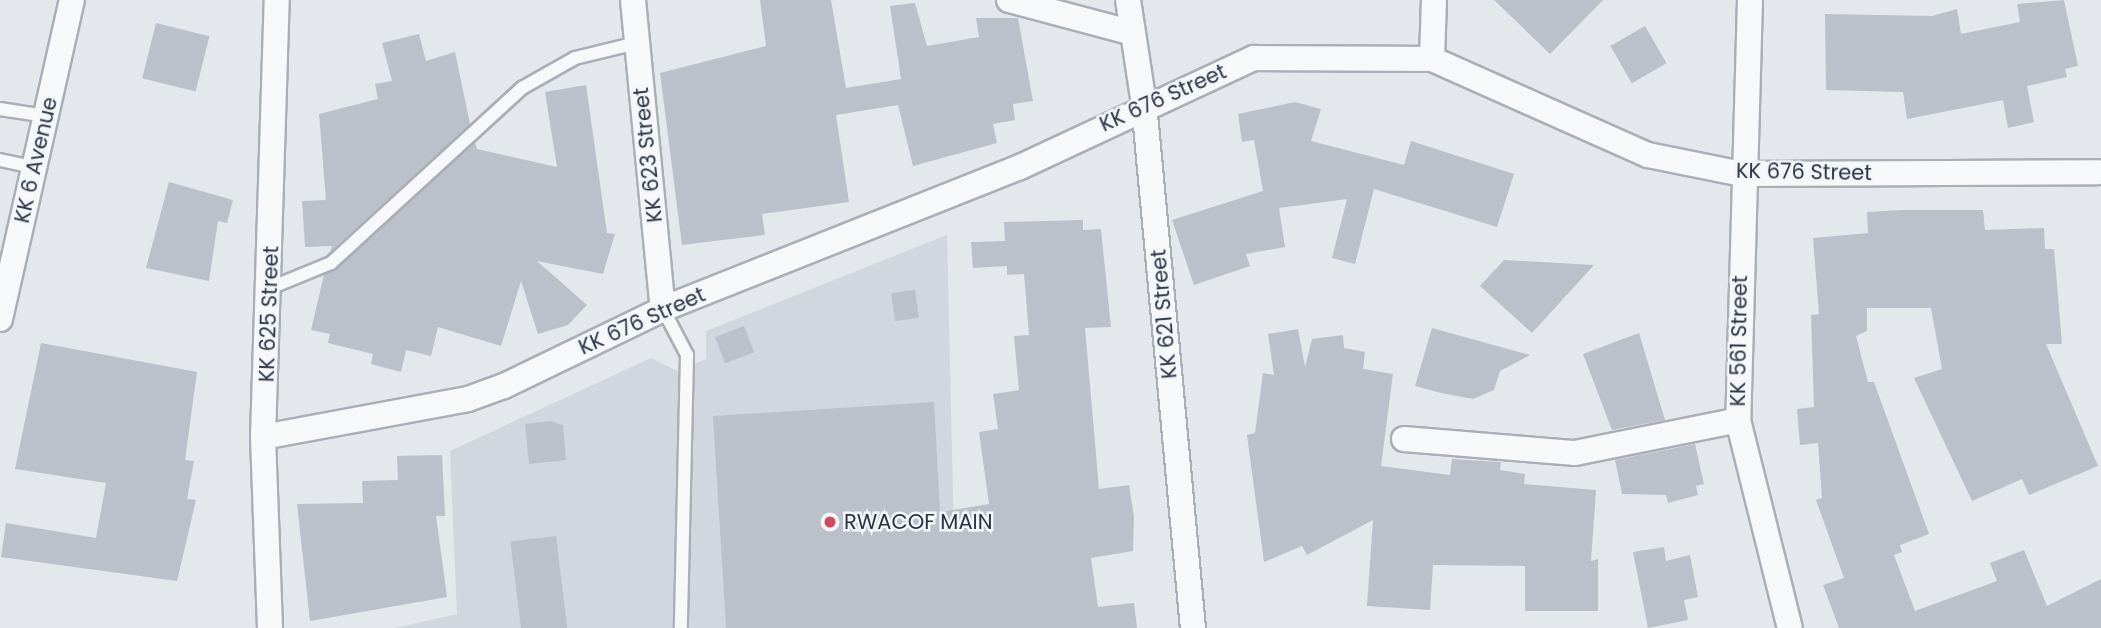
<!DOCTYPE html>
<html>
<head>
<meta charset="utf-8">
<style>
	body { margin:0 }
	#map { position:relative; width:2101px; height:628px; overflow:hidden; background:#e4e7ec; font-family:Poppins,sans-serif }
	div>[style] { position:absolute }
	[style*='--x'] { left:calc(var(--x)*1px); top:calc(var(--y)*1px); width:calc(var(--w)*1px); rotate:calc(var(--a)*1deg) }
	.built>* { inset:0; background:#d2d6de }
	.building>* { inset:0; background:#bbc0ca; transform-origin:0 0 }
	.roads { filter:drop-shadow(2px 0 #a9aeb7) drop-shadow(-2px 0 #a9aeb7) drop-shadow(0 2px #a9aeb7) drop-shadow(0 -2px #a9aeb7) }
	.lane>* { height:12px; margin:-6px; padding:0 6px; transform-origin:6px; border-radius:6px; background:#f7f8fa }
	.street>* { height:24px; margin:-12px; padding:0 12px; transform-origin:12px; border-radius:12px; background:#f7f8fa }
	.dots>* { width:19px; height:19px; translate:-50% -50%; box-sizing:border-box; border:4px solid #f4f6f9; border-radius:50% }
	span { translate:-50% -50%; white-space:nowrap; text-align:center; line-height:1.15; -webkit-text-stroke:5px #f4f6f9; paint-order:stroke }
	.street-label { font-size:21px; color:#2b3445 }
	.poi-label { font-size:21px; color:#2b3445 }
	.left { translate:0 -50%; text-align:left }
</style>
</head>
<body>
<div id="map">
	<div class="built">
		<div style="clip-path:polygon(947px 235px,956px 628px,395px 628px,457px 614px,450px 451px,651px 358px,678px 371px,706px 359px,706px 331px)"></div>
	</div>
	<div class="building">
		<div style="clip-path:polygon(760px 0,831px 0,846px 88px,901px 79px,890px 6px,915px 3px,927px 46px,979px 37px,976px 18px,1018px 18px,1033px 101px,1013px 104px,1015px 120px,993px 124px,997px 143px,913px 166px,898px 105px,836px 115px,849px 202px,762px 214px,765px 235px,682px 245px,660px 73px,766px 46px)"></div>
		<div style="clip-path:polygon(1494px 0,1603px 0,1550px 54px)"></div>
		<div style="clip-path:polygon(2064px 0,2078px 66px,2065px 69px,2067px 77px,2027px 86px,2034px 122px,2008px 128px,2003px 100px,1907px 119px,1903px 92px,1826px 90px,1825px 14px,1932px 16px,1957px 9px,1961px 34px,2020px 22px,2017px 4px)"></div>
		<div style="left:156px;top:23px;width:55px;height:57px;rotate:14deg"></div>
		<div style="left:1645px;top:26px;width:43px;height:40px;rotate:60deg"></div>
		<div style="clip-path:polygon(419px 34px,426px 61px,455px 52px,470px 124px,330px 252px,332px 246px,305px 247px,302px 201px,326px 200px,319px 114px,378px 99px,375px 84px,392px 81px,382px 43px)"></div>
		<div style="clip-path:polygon(586px 85px,607px 233px,615px 234px,603px 274px,537px 261px,587px 305px,568px 325px,538px 334px,521px 281px,501px 346px,438px 327px,431px 356px,406px 350px,401px 372px,371px 364px,373px 354px,328px 343px,330px 334px,311px 330px,324px 275px,475px 143px,477px 149px,557px 167px,545px 92px)"></div>
		<div style="clip-path:polygon(1295px 102px,1321px 109px,1311px 141px,1404px 165px,1411px 141px,1514px 174px,1497px 227px,1374px 189px,1355px 264px,1332px 258px,1347px 199px,1279px 208px,1285px 247px,1246px 254px,1250px 266px,1194px 285px,1172px 220px,1263px 191px,1254px 140px,1242px 142px,1238px 114px)"></div>
		<div style="clip-path:polygon(169px 182px,233px 200px,227px 223px,218px 221px,209px 281px,146px 268px)"></div>
		<div style="clip-path:polygon(1902px 210px,1983px 210px,1985px 230px,2044px 228px,2045px 249px,2054px 249px,2062px 344px,2046px 344px,2098px 466px,2029px 495px,2022px 479px,1972px 501px,1914px 378px,1942px 369px,1931px 308px,1867px 308px,1867px 331px,1856px 336px,1868px 382px,1874px 382px,1929px 534px,1900px 545px,1902px 552px,1894px 555px,1915px 611px,1997px 581px,1990px 563px,2024px 550px,2047px 606px,2101px 579px,2101px 628px,1839px 628px,1823px 585px,1844px 578px,1816px 500px,1822px 498px,1818px 443px,1800px 445px,1797px 409px,1814px 407px,1811px 315px,1819px 314px,1813px 238px,1868px 233px,1867px 212px)"></div>
		<div style="clip-path:polygon(1083px 220px,1083px 230px,1101px 229px,1111px 327px,1085px 328px,1099px 489px,1129px 485px,1134px 517px,1133px 551px,1091px 558px,1098px 607px,1134px 603px,1137px 628px,726px 628px,713px 416px,934px 402px,940px 512px,989px 504px,979px 432px,998px 429px,993px 394px,1019px 390px,1014px 336px,1029px 335px,1024px 274px,1007px 275px,1007px 266px,973px 268px,971px 242px,1005px 241px,1004px 222px)"></div>
		<div style="clip-path:polygon(1504px 260px,1594px 265px,1532px 333px,1480px 286px)"></div>
		<div style="left:915px;top:290px;width:28px;height:24px;rotate:82deg"></div>
		<div style="left:744px;top:326px;width:28px;height:31px;rotate:69deg"></div>
		<div style="clip-path:polygon(1432px 328px,1530px 355px,1500px 371px,1494px 390px,1473px 399px,1441px 393px,1415px 386px)"></div>
		<div style="clip-path:polygon(1298px 329px,1305px 367px,1312px 339px,1343px 335px,1344px 348px,1365px 352px,1363px 369px,1393px 374px,1381px 466px,1450px 475px,1452px 459px,1501px 462px,1500px 470px,1525px 474px,1524px 484px,1596px 490px,1591px 561px,1598px 559px,1598px 611px,1525px 611px,1525px 566px,1433px 565px,1430px 610px,1367px 606px,1373px 520px,1307px 555px,1302px 546px,1264px 562px,1247px 435px,1255px 433px,1263px 373px,1274px 375px,1268px 334px)"></div>
		<div style="clip-path:polygon(1639px 333px,1665px 420px,1612px 430px,1583px 354px)"></div>
		<div style="clip-path:polygon(41px 343px,197px 372px,185px 460px,194px 461px,187px 499px,196px 500px,177px 581px,1px 557px,6px 523px,96px 538px,106px 483px,15px 469px)"></div>
		<div style="clip-path:polygon(550px 421px,563px 425px,566px 460px,529px 464px,525px 424px)"></div>
		<div style="clip-path:polygon(1695px 444px,1704px 484px,1696px 486px,1698px 495px,1668px 503px,1666px 495px,1622px 494px,1615px 460px)"></div>
		<div style="clip-path:polygon(442px 455px,445px 516px,436px 516px,447px 597px,310px 621px,297px 504px,363px 503px,362px 481px,398px 480px,397px 456px)"></div>
		<div style="left:556px;top:536px;width:93px;height:46px;rotate:83deg"></div>
		<div style="clip-path:polygon(1664px 547px,1666px 561px,1690px 555px,1698px 597px,1684px 600px,1688px 620px,1648px 628px,1633px 552px)"></div>
	</div>
	<div class="roads">
		<div class="lane">
			<div style="--x:0;--y:109;--w:47;--a:8.7"></div>
			<div style="--x:0;--y:160;--w:35;--a:12"></div>
			<div style="--x:270;--y:288;--w:66;--a:-22.3"></div>
			<div style="--x:331;--y:263;--w:259;--a:-42.5"></div>
			<div style="--x:522;--y:88;--w:61;--a:-29.5"></div>
			<div style="--x:575;--y:58;--w:64;--a:-13.6"></div>
			<div style="--x:663;--y:309;--w:52;--a:62.4"></div>
			<div style="--x:687;--y:355;--w:273;--a:91.3"></div>
		</div>
		<div class="street">
			<div style="--x:633;--y:0;--w:310;--a:84.5"></div>
			<div style="--x:1009;--y:0;--w:128;--a:14.9"></div>
			<div style="--x:1128;--y:0;--w:105;--a:81.3"></div>
			<div style="--x:1144;--y:104;--w:526;--a:84.66"></div>
			<div style="--x:1750;--y:0;--w:420;--a:91.6"></div>
			<div style="--x:1738;--y:420;--w:214;--a:76"></div>
			<div style="--x:1432;--y:59;--w:59;--a:-88.1"></div>
			<div style="--x:0;--y:319;--w:327;--a:-77.3"></div>
			<div style="--x:263;--y:437;--w:208;--a:-10.5"></div>
			<div style="--x:468;--y:399;--w:38;--a:-20"></div>
			<div style="--x:504;--y:386;--w:177;--a:-25.8"></div>
			<div style="--x:663;--y:309;--w:384;--a:-21.7"></div>
			<div style="--x:1020;--y:167;--w:258;--a:-25"></div>
			<div style="--x:1254;--y:58;--w:178;--a:0.3"></div>
			<div style="--x:1432;--y:59;--w:236;--a:24"></div>
			<div style="--x:1648;--y:155;--w:96;--a:11.4"></div>
			<div style="--x:1742;--y:174;--w:356;--a:-0.3"></div>
			<div style="--x:1404;--y:439;--w:172;--a:4.7"></div>
			<div style="--x:1575;--y:453;--w:166;--a:-11.4"></div>
			<div style="--x:270;--y:628;--w:191;--a:-92.1"></div>
			<div style="--x:263;--y:437;--w:437;--a:-88.2"></div>
		</div>
	</div>
	<div class="dots">
		<div style="left:830px;top:522px;background:#d1495b"></div>
	</div>
	<div class="street-label">
		<span style="left:1163px;top:98px;rotate:-24deg">KK 676 Street</span>
		<span style="left:648px;top:155px;rotate:-96deg">KK 623 Street</span>
		<span style="left:36px;top:160px;rotate:-77deg">KK 6 Avenue</span>
		<span style="left:1804px;top:172px;rotate:1deg">KK 676 Street</span>
		<span style="left:269px;top:314px;rotate:-88deg">KK 625 Street</span>
		<span style="left:1164px;top:314px;rotate:-95deg">KK 621 Street</span>
		<span style="left:642px;top:321px;rotate:-24deg">KK 676 Street</span>
		<span style="left:1739px;top:341px;rotate:-89deg">KK 561 Street</span>
	</div>
	<div class="poi-label">
		<span class="left" style="left:844px;top:522px">RWACOF MAIN</span>
	</div>
</div>
</body>
</html>
